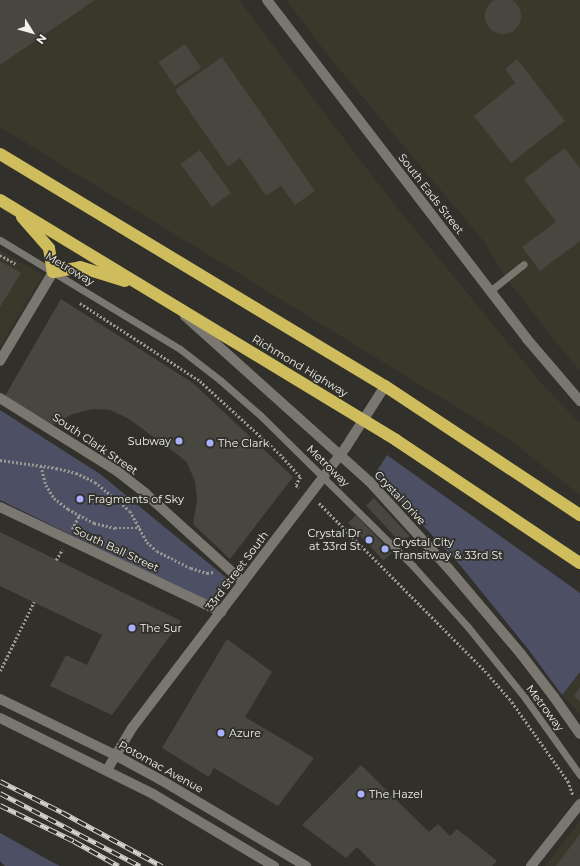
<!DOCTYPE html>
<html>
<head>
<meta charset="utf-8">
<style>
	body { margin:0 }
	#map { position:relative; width:580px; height:866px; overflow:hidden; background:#31302a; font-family:Montserrat,sans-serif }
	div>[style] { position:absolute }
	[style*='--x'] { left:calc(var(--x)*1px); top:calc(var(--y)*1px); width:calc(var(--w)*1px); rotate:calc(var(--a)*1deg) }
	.built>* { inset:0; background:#3a372b }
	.green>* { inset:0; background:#4d5065 }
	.building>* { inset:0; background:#47463f; transform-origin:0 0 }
	.round { border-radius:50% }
	.path>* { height:2.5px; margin-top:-1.25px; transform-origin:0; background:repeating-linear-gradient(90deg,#999893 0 2px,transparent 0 4px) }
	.lane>* { height:7px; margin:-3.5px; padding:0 3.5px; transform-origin:3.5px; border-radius:3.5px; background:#797770 }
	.street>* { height:10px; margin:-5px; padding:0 5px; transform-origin:5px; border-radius:5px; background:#797770 }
	.secondary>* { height:10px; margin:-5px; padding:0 5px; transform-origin:5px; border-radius:5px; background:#797770 }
	.highway>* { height:12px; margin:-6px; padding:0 6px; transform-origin:6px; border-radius:6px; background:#cfbd5d }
	.rail>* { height:4.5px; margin-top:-2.25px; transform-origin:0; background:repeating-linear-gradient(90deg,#31302a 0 9px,#d3d2ce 0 18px); box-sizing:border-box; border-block:1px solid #d3d2ce }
	.dots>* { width:11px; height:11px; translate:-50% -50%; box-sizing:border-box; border:2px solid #31302a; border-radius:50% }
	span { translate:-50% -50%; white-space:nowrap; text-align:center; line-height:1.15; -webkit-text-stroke:3.5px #31302a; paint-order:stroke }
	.street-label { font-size:11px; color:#f1f0ec }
	.poi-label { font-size:11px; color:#f1f0ec }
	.right { translate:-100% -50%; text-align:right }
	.left { translate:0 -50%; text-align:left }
	.north { position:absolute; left:12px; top:12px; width:40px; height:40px; -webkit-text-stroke:3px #31302a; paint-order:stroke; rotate:127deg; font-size:11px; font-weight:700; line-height:16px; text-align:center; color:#f1f0ec }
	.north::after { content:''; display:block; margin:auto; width:14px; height:18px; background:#f1f0ec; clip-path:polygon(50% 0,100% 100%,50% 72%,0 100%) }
</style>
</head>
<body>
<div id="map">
	<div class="built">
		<div style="clip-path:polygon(0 0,239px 0,386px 194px,542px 384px,580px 423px,580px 495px,510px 440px,0 127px)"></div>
		<div style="clip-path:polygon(286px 0,580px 0,580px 370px,562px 350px,506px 278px,485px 243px,330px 58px)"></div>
		<div style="clip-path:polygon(0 250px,43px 275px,0 347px)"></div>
		<div style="clip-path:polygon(580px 672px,580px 714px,562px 695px)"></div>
		<div style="clip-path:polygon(580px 821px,580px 866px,545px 866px)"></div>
	</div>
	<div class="green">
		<div style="clip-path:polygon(0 410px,100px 474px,229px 580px,211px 603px,0 500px)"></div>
		<div style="clip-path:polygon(387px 455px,580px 593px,580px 672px,562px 695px,528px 649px,460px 565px,375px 474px)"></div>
		<div style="clip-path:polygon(0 833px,52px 862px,60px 866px,5px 866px,0 861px)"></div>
	</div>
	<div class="building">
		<div class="round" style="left:485px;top:-2px;width:36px;height:36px"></div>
		<div style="clip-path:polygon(0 0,95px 0,0 65px)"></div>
		<div style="left:185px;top:44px;width:29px;height:32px;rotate:56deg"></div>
		<div style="clip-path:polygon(222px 57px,315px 191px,295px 205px,281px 186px,266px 196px,240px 158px,228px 167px,175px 90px)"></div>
		<div style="clip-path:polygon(517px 59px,565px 121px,511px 163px,474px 116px,515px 83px,505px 69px)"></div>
		<div style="clip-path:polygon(565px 148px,580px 168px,580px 241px,540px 271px,522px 247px,556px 222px,524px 179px)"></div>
		<div style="left:200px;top:150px;width:53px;height:24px;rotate:54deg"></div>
		<div style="clip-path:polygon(0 261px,21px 273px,0 307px)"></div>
		<div style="clip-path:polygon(61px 299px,193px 383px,293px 477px,230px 559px,193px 524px,197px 500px,195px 481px,186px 461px,129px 419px,110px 410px,93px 409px,73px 414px,53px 425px,5px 396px)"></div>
		<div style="left:374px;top:498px;width:52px;height:11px;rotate:47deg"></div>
		<div style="left:356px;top:515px;width:52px;height:11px;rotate:47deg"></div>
		<div style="clip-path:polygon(0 532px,181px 621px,112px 715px,50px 686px,66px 655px,87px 665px,102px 635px,0 586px)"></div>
		<div style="clip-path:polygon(227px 639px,272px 672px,245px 717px,314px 758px,278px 806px,214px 768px,209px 777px,162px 748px)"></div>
		<div style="clip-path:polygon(580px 687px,580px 701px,574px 696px)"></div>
		<div style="clip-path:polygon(361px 765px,429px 832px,438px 824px,450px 836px,457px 829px,497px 861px,492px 866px,376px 866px,357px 847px,346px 858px,302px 825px)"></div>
		<div style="clip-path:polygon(580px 834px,580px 866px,556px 866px)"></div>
	</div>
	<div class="path">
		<div style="--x:0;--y:255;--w:18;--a:29"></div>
		<div style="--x:80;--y:303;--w:143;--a:33"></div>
		<div style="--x:200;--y:381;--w:108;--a:42.4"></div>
		<div style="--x:280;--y:454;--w:31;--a:48"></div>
		<div style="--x:301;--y:477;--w:9;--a:122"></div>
		<div style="--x:296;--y:485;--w:4;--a:45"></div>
		<div style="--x:0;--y:460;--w:57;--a:8.1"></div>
		<div style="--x:56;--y:468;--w:21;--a:14"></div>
		<div style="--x:76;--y:473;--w:21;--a:25"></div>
		<div style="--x:95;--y:482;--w:45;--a:39.6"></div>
		<div style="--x:130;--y:511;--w:35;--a:61"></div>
		<div style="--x:147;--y:542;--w:13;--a:42"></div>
		<div style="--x:157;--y:551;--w:38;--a:27"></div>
		<div style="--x:191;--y:568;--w:17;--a:17"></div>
		<div style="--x:207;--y:573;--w:6;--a:-9"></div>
		<div style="--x:41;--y:466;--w:20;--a:75"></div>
		<div style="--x:46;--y:485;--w:15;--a:58"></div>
		<div style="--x:54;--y:498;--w:18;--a:38"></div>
		<div style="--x:68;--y:509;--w:30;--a:28"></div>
		<div style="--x:94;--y:523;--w:22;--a:13"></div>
		<div style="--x:115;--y:528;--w:25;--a:0"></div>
		<div style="--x:319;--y:503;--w:240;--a:45.3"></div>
		<div style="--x:488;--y:674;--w:37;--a:49"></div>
		<div style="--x:512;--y:702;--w:97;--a:54.7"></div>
		<div style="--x:568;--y:781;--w:15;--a:70"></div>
		<div style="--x:72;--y:529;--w:15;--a:-62"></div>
		<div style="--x:56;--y:560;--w:12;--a:-59"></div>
		<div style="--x:0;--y:671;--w:77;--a:-63.8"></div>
	</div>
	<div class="lane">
		<div style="--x:0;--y:240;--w:210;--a:31.2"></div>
		<div style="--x:180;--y:349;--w:51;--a:37.8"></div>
		<div style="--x:220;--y:380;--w:53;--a:41.2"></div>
		<div style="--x:260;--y:415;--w:215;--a:44.6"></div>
		<div style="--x:413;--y:566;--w:82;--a:48"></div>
		<div style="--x:468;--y:627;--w:91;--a:51.2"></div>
		<div style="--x:525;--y:698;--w:95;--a:54.5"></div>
		<div style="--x:490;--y:291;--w:43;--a:-38.5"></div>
	</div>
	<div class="street">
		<div style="--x:0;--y:361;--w:104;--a:-59.2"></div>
		<div style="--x:0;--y:398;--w:138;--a:32"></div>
		<div style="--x:117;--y:471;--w:37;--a:38"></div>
		<div style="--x:146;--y:494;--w:131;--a:42.2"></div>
		<div style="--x:0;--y:507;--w:245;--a:25.4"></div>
		<div style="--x:107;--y:770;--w:49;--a:-59.2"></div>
		<div style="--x:132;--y:728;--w:353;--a:-52.7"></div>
		<div style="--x:346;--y:447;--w:72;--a:-57.4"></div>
		<div style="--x:531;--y:866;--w:79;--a:-51.7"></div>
	</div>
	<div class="secondary">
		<div style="--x:267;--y:0;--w:427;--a:52.5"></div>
		<div style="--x:527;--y:339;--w:82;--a:49.5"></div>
		<div style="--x:185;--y:316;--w:247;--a:41.9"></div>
		<div style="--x:369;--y:481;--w:119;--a:47.7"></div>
		<div style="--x:449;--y:569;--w:111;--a:49.7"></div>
		<div style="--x:521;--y:654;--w:54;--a:52.5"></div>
		<div style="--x:554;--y:697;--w:45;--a:54.9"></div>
		<div style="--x:0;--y:699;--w:128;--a:26"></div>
		<div style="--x:115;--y:755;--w:52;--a:28.5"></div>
		<div style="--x:161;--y:780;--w:169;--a:30.7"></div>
		<div style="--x:0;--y:718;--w:171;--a:26.4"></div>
		<div style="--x:153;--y:794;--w:141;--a:30.8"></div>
	</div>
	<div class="highway">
		<div style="--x:0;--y:154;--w:449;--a:31.1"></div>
		<div style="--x:385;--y:386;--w:234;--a:33.5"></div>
		<div style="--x:0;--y:200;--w:463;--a:31.2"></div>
		<div style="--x:396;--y:440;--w:221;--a:33.8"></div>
		<div style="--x:22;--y:217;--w:41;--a:48.9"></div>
		<div style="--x:49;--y:248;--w:24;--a:81"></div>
		<div style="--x:53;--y:272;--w:27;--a:-10"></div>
		<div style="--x:80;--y:267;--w:47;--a:17.3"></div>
	</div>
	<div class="rail">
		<div style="--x:0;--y:781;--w:69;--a:26.6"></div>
		<div style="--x:62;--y:812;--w:114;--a:28.4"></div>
		<div style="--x:0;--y:793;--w:158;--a:27.5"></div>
		<div style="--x:0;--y:805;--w:82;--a:25.9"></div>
		<div style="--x:74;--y:841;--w:51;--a:29.1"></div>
	</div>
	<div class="dots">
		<div style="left:179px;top:441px;background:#a9b0fc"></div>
		<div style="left:210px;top:443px;background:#a9b0fc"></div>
		<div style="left:80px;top:499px;background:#a9b0fc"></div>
		<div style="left:369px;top:540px;background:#a9b0fc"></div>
		<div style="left:385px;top:549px;background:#a9b0fc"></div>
		<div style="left:132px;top:628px;background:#a9b0fc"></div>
		<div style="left:221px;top:733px;background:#a9b0fc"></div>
		<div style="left:361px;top:794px;background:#a9b0fc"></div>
	</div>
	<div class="street-label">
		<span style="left:431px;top:194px;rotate:52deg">South Eads Street</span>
		<span style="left:70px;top:269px;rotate:31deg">Metroway</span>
		<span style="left:300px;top:366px;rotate:31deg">Richmond Highway</span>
		<span style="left:95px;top:444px;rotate:34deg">South Clark Street</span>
		<span style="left:328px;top:466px;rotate:44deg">Metroway</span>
		<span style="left:400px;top:498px;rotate:47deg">Crystal Drive</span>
		<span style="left:116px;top:549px;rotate:25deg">South Ball Street</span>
		<span style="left:237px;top:571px;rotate:-53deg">33rd Street South</span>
		<span style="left:545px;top:708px;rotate:53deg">Metroway</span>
		<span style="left:161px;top:767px;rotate:29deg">Potomac Avenue</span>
	</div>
	<div class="poi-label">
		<span class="right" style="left:171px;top:441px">Subway</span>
		<span class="left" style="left:218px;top:443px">The Clark</span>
		<span class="left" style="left:88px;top:499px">Fragments of Sky</span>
		<span class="right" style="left:361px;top:540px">Crystal Dr<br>at 33rd St</span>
		<span class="left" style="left:393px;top:549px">Crystal City<br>Transitway &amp; 33rd St</span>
		<span class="left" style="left:140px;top:628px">The Sur</span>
		<span class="left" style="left:229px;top:733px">Azure</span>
		<span class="left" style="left:369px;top:794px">The Hazel</span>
	</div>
	<div class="north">N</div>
</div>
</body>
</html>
